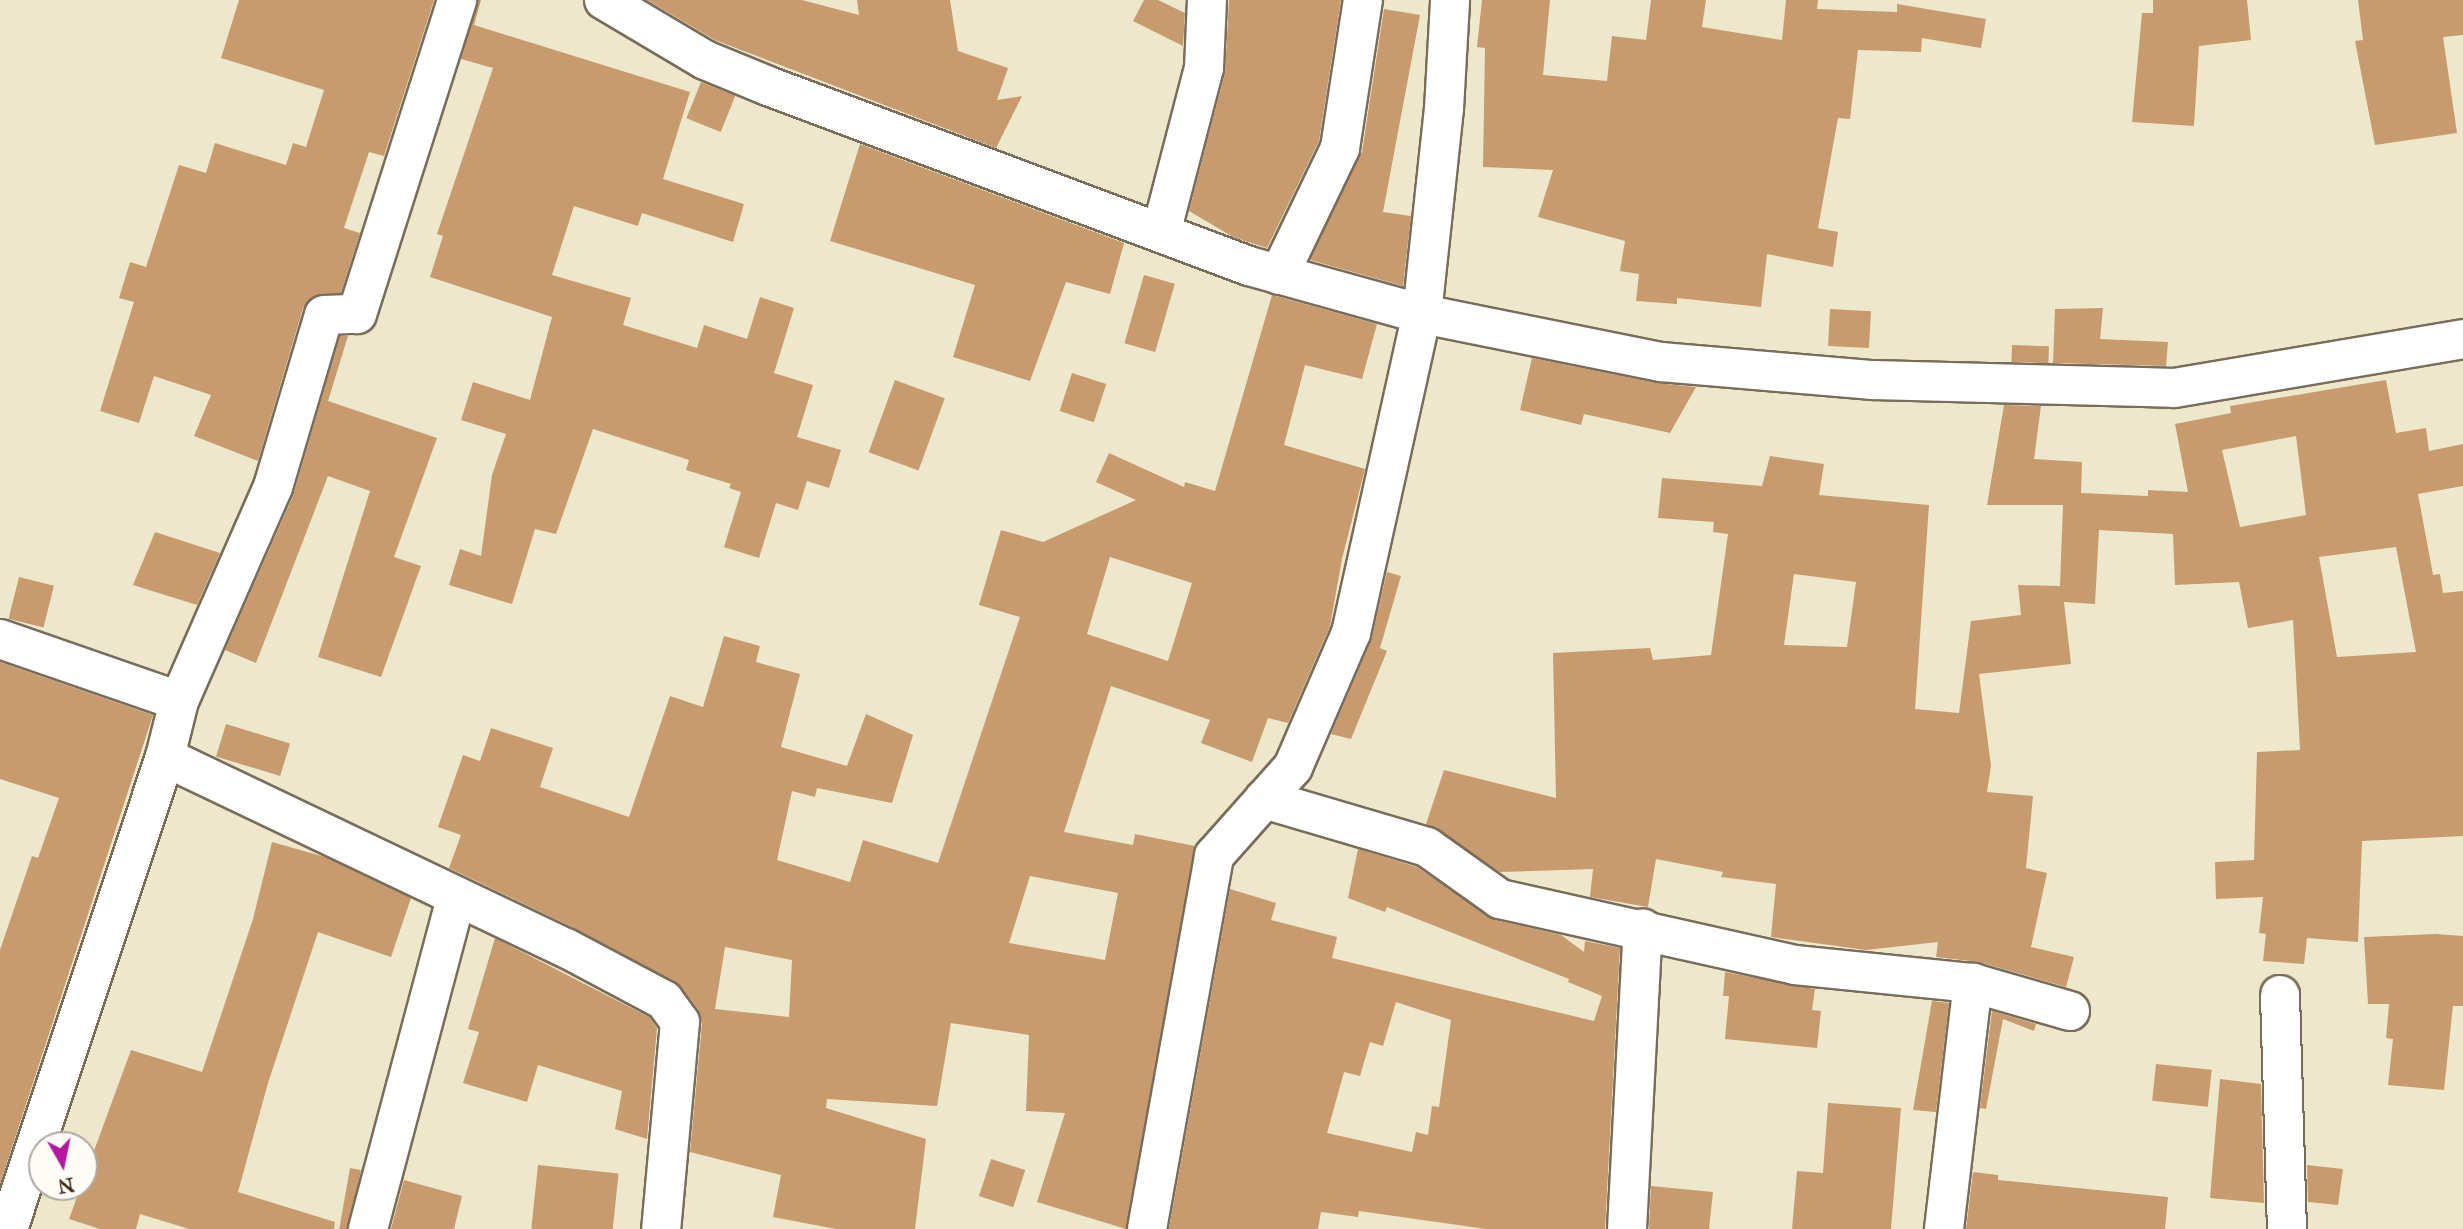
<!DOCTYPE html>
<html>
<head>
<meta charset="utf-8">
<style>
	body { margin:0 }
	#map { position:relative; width:2463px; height:1229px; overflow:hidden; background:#ede8cc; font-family:"IM FELL Great Primer",serif }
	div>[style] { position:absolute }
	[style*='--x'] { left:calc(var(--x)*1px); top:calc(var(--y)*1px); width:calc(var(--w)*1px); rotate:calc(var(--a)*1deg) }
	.building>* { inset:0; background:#c89b6e; transform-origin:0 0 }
	.roads { filter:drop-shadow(2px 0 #796c5b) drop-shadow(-2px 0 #796c5b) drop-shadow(0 2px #796c5b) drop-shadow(0 -2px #796c5b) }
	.minor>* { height:38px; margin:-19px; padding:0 19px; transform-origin:19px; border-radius:19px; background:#fff }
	span { translate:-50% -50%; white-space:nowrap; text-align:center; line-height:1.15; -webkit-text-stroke:5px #fdfcf7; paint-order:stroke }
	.north { position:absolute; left:28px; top:1131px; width:70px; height:70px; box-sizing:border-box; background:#fdfcf7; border:2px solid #afa8a0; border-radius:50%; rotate:171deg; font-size:19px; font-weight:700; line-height:28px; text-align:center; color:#3b2a1e }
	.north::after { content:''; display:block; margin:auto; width:24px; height:32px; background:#b5179e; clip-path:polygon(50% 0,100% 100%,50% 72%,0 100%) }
</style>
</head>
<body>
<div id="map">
	<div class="building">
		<div style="clip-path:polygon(239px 0,434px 0,384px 156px,369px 152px,344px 228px,360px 233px,341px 293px,311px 297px,303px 308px,258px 461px,194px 436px,211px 395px,154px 376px,139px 423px,100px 411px,134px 302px,119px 298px,130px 262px,146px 267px,179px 165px,206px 173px,215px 143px,286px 165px,293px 143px,306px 147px,324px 90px,221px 58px)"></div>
		<div style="clip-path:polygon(478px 0,481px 0,474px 25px,690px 92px,663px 179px,744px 204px,733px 242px,642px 213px,638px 226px,574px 206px,552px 275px,631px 298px,623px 325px,697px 348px,704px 325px,747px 339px,760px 297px,794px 308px,774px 373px,813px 385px,797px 437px,841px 450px,829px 488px,807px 481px,798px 510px,776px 503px,759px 558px,724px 547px,741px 492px,729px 488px,731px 484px,686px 470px,689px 460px,593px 429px,556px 534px,535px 529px,512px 604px,449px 585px,460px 549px,481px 556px,492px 475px,506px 434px,461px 420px,473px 382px,530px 400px,552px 317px,430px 277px,443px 236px,437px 234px,493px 68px,461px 59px)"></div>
		<div style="clip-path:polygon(647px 0,802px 0,859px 15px,857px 0,950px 0,958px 51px,1008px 68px,997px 100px,1022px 96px,996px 148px,715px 40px)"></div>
		<div style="clip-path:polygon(1144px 0,1158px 0,1185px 13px,1183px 46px,1133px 21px)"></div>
		<div style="clip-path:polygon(1229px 0,1341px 0,1319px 141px,1267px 248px,1233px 237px,1189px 211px,1225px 73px)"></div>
		<div style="clip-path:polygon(1482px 0,1550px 0,1543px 75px,1607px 81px,1612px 36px,1646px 40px,1651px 0,1706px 0,1702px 27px,1782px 40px,1786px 0,1818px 0,1817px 9px,1897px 12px,1897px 4px,1986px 19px,1981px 48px,1922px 38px,1921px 52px,1858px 50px,1850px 119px,1838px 118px,1818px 228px,1838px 232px,1833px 267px,1767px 254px,1761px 307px,1677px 298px,1677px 304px,1636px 301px,1639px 274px,1620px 271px,1625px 241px,1538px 217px,1553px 170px,1483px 167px,1485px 48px,1477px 47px)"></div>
		<div style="clip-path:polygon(2153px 0,2247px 0,2251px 40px,2199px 46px,2194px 126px,2132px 122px,2142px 13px,2153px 13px)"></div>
		<div style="clip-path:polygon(2358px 0,2463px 0,2463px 35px,2443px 37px,2457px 133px,2375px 145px,2355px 41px,2363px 40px)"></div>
		<div style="clip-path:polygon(1384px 9px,1420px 15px,1383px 212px,1411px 216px,1403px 286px,1310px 260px,1362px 152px)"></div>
		<div style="left:701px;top:82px;width:37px;height:39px;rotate:22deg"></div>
		<div style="clip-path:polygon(860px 144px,1124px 243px,1110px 294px,1066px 282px,1030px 381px,953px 357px,975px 285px,830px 241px)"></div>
		<div style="left:1144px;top:275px;width:32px;height:71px;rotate:16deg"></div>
		<div style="clip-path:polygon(evenodd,1272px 295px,1377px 324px,1362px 379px,1305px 365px,1284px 445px,1365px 469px,1342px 559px,1330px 626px,1288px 723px,1268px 718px,1252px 762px,1201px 743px,1210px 720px,1111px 686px,1064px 832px,1133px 845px,1135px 834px,1195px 846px,1126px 1229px,1037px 1202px,1065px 1113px,1026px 1111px,1029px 1035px,951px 1023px,937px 1106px,827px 1099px,826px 1108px,926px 1139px,915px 1229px,836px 1229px,773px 1217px,781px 1175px,690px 1152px,702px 1024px,698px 1009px,681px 987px,576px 929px,449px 868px,461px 835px,438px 827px,463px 755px,480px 761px,491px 728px,553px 748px,540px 787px,629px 817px,670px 696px,703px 707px,724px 636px,760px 646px,756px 662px,800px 674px,781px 747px,847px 766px,866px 714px,913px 735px,892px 803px,817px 788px,815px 797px,792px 791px,777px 860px,850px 882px,863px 840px,938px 863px,1020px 617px,979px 605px,1001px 530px,1043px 542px,1136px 500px,1096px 482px,1109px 453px,1184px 487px,1185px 482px,1215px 491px,1272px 295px,1110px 557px,1192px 583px,1168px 661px,1087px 634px,1110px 557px,1272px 295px,1030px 876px,1118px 893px,1105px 960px,1009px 943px,1030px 876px,1272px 295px,725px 947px,792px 960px,789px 1017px,715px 1009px,725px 947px)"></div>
		<div style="clip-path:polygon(2103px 308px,2100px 339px,2168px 342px,2166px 366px,2053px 363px,2055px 309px)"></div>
		<div style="left:1830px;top:309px;width:41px;height:37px;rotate:3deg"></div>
		<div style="clip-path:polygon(340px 336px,348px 336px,328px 401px,437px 438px,394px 557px,421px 566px,381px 677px,318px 657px,370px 491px,328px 476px,256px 663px,225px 650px,293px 496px)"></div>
		<div style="left:2012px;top:345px;width:37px;height:17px;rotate:2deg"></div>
		<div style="clip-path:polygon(1532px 358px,1657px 383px,1696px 387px,1670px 433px,1584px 414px,1581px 425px,1520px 410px)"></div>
		<div style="left:1072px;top:373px;width:36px;height:40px;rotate:18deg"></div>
		<div style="left:895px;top:380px;width:53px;height:77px;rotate:20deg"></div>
		<div style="clip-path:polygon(evenodd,2386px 380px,2396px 433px,2426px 428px,2429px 451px,2463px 444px,2463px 486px,2418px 494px,2433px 575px,2440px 574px,2443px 593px,2463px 591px,2463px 836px,2362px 841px,2358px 942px,2307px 938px,2304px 964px,2263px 961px,2266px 934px,2259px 933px,2263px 897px,2216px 899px,2215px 862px,2254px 860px,2257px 752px,2300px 750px,2293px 620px,2248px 628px,2239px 582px,2175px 585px,2173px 534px,2099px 530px,2095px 604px,2064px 602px,2071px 664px,1979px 674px,1991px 766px,1987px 792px,2033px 796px,2026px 868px,2047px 873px,2031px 947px,2074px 957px,2066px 987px,1979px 962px,1936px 957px,1938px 942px,1866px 950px,1771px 937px,1776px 884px,1721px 877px,1723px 872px,1656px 859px,1648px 907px,1590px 897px,1593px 869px,1500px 872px,1426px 824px,1444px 770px,1556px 798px,1553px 653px,1650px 648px,1653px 660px,1711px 655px,1728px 534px,1713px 532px,1714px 522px,1658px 518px,1662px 478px,1762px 486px,1770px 456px,1824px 464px,1819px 495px,1929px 505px,1915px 709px,1959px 713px,1971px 621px,2021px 615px,2018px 585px,2060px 586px,2063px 505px,1987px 505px,2004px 405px,2041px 406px,2034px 459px,2082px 462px,2081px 493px,2148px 496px,2148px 490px,2188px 492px,2175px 424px,2231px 413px,2230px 406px,2386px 380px,2296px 436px,2306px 515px,2240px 527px,2222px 450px,2296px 436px,2386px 380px,2396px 547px,2416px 652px,2337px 657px,2319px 557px,2396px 547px,2386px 380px,1794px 574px,1856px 582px,1847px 647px,1784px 645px,1794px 574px)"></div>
		<div style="clip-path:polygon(155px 532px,220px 553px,197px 605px,133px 585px)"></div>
		<div style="clip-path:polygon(1387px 572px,1401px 576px,1380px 648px,1387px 651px,1351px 739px,1331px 734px,1371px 641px)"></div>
		<div style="left:19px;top:577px;width:36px;height:43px;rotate:14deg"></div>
		<div style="clip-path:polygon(0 662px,153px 715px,0 1184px,0 950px,32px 856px,38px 858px,59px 798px,0 779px)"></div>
		<div style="left:226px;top:724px;width:67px;height:34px;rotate:17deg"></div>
		<div style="clip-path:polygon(272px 842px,325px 857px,411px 898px,391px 957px,318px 932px,268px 1083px,238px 1192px,335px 1222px,334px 1229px,189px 1229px,140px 1214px,136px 1229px,100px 1229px,69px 1219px,131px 1050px,202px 1072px,253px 919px)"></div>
		<div style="clip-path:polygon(evenodd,1358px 849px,1417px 867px,1495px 920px,1561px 935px,1584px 952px,1585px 941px,1620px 948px,1605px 1229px,1486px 1229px,1359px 1211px,1358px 1217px,1321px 1212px,1318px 1229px,1169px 1229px,1230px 889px,1276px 903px,1271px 920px,1337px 937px,1332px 958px,1594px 1021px,1602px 996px,1568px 982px,1569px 979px,1387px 907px,1385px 912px,1348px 898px,1358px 849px,1396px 1002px,1451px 1020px,1439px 1107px,1432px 1106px,1428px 1135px,1416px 1132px,1412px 1152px,1327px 1133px,1344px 1072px,1360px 1076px,1370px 1042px,1383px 1046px,1396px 1002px)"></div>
		<div style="clip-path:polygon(2436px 934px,2463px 936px,2463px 1006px,2453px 1006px,2444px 1090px,2388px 1085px,2393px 1039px,2386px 1038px,2389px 1004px,2368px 1004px,2364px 937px)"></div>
		<div style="clip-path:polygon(495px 938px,649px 1017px,657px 1028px,647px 1139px,615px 1129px,622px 1091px,538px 1065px,527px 1102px,463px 1083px,479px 1032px,468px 1029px)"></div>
		<div style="clip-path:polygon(1725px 972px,1815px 989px,1812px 1010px,1821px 1011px,1817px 1048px,1725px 1039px,1729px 996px,1723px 996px)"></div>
		<div style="clip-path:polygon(1932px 1001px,1949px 1003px,1936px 1112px,1913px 1110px)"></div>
		<div style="clip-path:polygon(1992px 1011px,2036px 1024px,2034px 1031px,2003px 1019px,1986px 1109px,1980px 1108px)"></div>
		<div style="left:2156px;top:1064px;width:56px;height:37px;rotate:6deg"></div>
		<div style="clip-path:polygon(2220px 1079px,2261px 1084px,2264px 1203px,2210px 1198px)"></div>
		<div style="clip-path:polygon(1828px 1103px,1901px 1108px,1891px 1229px,1792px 1229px,1797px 1171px,1823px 1173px)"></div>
		<div style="left:991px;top:1159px;width:36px;height:39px;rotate:18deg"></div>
		<div style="left:538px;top:1165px;width:81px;height:64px;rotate:6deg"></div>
		<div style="clip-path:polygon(2307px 1165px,2343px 1169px,2338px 1205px,2308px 1202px)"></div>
		<div style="left:350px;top:1168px;width:11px;height:63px;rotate:10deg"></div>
		<div style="clip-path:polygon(1973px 1172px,1998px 1175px,1998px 1180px,2168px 1197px,2165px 1229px,1966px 1229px)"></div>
		<div style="clip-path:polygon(404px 1180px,462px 1196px,454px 1229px,391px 1229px)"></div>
		<div style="clip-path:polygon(1651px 1186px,1713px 1192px,1709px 1229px,1649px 1229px)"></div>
	</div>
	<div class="roads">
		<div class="minor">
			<div style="--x:604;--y:0;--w:117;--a:30.7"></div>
			<div style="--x:705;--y:60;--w:68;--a:22.4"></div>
			<div style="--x:768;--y:86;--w:514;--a:20.52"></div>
			<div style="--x:1249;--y:266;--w:180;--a:15.5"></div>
			<div style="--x:1422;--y:314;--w:244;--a:11.4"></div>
			<div style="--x:1661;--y:362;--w:213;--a:4.9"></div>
			<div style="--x:1873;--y:380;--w:301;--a:1.5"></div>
			<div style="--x:2174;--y:388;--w:293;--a:-9.6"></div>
			<div style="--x:1161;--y:233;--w:171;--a:-75.4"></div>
			<div style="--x:1204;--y:68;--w:68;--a:-87.5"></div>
			<div style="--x:1279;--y:275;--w:141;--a:-64.3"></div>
			<div style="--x:1340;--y:148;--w:150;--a:-81.2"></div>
			<div style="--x:0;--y:639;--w:189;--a:19.1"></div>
			<div style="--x:179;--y:701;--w:58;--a:104"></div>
			<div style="--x:165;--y:757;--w:444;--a:25.5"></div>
			<div style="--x:566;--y:948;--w:111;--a:28"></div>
			<div style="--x:664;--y:1000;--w:27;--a:54"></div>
			<div style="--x:680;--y:1022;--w:208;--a:95.2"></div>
			<div style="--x:179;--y:701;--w:234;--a:-66.3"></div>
			<div style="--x:273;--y:487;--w:179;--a:-73.5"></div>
			<div style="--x:324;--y:315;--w:33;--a:-2"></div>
			<div style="--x:357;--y:314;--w:330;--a:-72.3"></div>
			<div style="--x:1264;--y:799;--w:170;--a:16.4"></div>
			<div style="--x:1427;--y:847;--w:90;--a:35.5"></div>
			<div style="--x:1500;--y:899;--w:302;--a:12.6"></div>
			<div style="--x:1795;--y:965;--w:179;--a:5.8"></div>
			<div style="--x:1973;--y:983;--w:101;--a:16.1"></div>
			<div style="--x:2280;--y:995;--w:234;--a:88.3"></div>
			<div style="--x:8;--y:1229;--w:497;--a:-71.6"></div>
			<div style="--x:368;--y:1229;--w:342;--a:-75.1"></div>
			<div style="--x:1147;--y:1229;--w:379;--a:-79.8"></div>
			<div style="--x:1214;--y:856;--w:119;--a:-48.4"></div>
			<div style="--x:1293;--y:767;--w:146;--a:-66.6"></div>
			<div style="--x:1351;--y:633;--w:327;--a:-77.5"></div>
			<div style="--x:1422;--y:314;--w:206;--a:-83.9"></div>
			<div style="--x:1444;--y:109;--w:109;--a:-86.8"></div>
			<div style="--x:1627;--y:1229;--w:301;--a:-87"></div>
			<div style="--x:1944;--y:1229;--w:248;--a:-83.3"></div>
		</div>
	</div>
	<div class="north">N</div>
</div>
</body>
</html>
